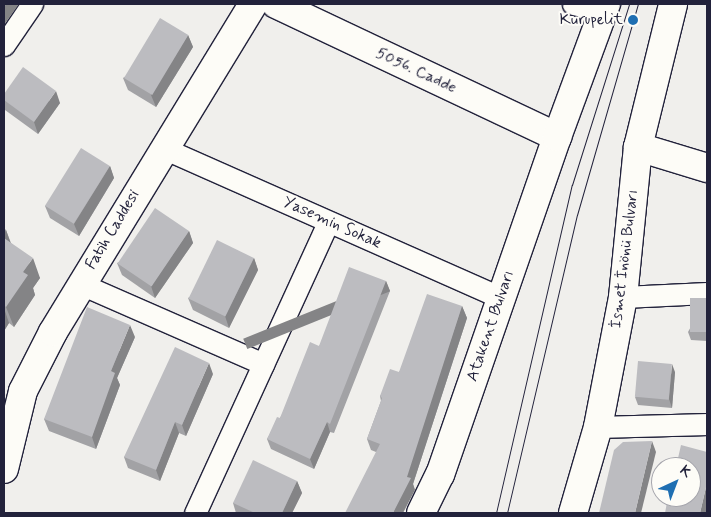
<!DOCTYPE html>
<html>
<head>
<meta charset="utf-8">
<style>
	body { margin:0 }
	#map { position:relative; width:711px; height:517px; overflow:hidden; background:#f0efec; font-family:Mynerve,sans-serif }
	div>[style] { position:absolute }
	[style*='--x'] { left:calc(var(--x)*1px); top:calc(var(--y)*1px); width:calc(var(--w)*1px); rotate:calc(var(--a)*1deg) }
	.roads { filter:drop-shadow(1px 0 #22223b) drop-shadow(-1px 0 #22223b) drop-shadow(0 1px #22223b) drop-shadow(0 -1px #22223b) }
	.street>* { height:21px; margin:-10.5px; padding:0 10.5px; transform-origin:10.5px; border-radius:10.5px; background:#fdfcf7 }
	.secondary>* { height:28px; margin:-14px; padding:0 14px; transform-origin:14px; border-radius:14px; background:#fdfcf7 }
	.primary>* { height:28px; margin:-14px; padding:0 14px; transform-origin:14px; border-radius:14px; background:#fdfcf7 }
	.tram>* { height:1px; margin:-0.5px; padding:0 0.5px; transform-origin:0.5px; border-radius:0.5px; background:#22223b }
	.wall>* { inset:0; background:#a2a2a5 }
	.shaded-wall>* { inset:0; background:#848486; transform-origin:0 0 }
	.building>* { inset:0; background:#bcbcc0; transform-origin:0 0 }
	.dots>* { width:14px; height:14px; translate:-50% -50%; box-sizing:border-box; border:2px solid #fdfcf7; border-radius:50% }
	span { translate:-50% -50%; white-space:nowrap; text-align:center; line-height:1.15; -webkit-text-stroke:4px #fdfcf7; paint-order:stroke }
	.poi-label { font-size:16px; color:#22223b }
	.right { translate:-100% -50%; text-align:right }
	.street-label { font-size:16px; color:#22223b }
	.frame { position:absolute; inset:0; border:5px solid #22223b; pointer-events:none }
	.north { position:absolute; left:651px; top:457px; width:50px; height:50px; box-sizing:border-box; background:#fdfcf7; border:1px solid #a5a5ac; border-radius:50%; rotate:43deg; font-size:14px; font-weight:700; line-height:20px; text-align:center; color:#22223b }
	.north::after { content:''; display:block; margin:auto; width:18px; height:22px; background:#1f6fb2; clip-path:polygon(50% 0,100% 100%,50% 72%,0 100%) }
</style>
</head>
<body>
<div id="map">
	<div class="roads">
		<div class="street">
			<div style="--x:573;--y:4;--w:32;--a:13"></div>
			<div style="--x:4;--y:45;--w:50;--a:-55.7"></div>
			<div style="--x:163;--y:148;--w:370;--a:23.9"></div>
			<div style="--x:81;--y:284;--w:199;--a:23.7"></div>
			<div style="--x:623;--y:297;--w:84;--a:-2.7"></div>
			<div style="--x:598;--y:427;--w:109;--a:-1.6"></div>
			<div style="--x:195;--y:513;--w:320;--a:-65.4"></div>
		</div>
		<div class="secondary">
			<div style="--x:276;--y:4;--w:311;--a:25.3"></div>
			<div style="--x:557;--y:137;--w:357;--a:109.1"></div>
			<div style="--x:440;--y:474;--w:43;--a:116"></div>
			<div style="--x:638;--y:147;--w:72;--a:16.9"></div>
			<div style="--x:4;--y:469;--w:80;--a:-76.3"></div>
			<div style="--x:23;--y:391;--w:66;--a:-63"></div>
			<div style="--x:53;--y:332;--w:384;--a:-58.6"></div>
		</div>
		<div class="primary">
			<div style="--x:557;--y:137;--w:142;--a:-69.8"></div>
			<div style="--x:573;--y:513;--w:90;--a:-73.8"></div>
			<div style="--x:598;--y:427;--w:132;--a:-79.1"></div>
			<div style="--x:623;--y:297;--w:151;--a:-84.3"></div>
			<div style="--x:638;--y:147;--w:147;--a:-76.2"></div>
		</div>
	</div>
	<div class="tram">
		<div style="--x:496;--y:513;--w:337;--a:-77"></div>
		<div style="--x:572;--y:185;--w:190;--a:-72.5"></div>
		<div style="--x:507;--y:513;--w:306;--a:-76.8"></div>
		<div style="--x:577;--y:215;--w:220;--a:-73.9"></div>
	</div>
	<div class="wall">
		<div style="clip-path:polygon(188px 35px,193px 47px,156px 107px,128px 90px,123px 78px)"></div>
		<div style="clip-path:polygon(4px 94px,60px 103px,38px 134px,5px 110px,4px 106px)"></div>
		<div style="clip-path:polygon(110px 166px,114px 178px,79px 236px,50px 218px,45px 206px)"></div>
		<div style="clip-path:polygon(4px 228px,6px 230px,11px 243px,40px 278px,33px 288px,35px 295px,14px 327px,9px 323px,4px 331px)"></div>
		<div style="clip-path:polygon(189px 231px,193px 243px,155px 298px,122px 275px,117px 263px)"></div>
		<div style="clip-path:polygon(254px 258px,258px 270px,229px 328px,193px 310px,188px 298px)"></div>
		<div style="clip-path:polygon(386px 281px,390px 291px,334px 433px,330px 432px,314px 469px,271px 449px,267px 439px,280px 418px,319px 346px)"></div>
		<div style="clip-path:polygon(707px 298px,707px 341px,691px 340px,688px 332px)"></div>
		<div style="clip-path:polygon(462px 306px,467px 318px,413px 484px,415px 490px,376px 452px,371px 450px,367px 439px,381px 401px,380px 396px,399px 372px)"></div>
		<div style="clip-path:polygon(135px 337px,117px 378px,120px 385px,96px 449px,49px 431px,44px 419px)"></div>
		<div style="clip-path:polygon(675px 372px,672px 408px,638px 405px,635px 397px)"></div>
		<div style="clip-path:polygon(213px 374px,186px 436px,179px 433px,160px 481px,128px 468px,124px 457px)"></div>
		<div style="clip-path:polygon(297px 481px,302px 493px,292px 513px,236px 513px,233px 503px)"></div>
	</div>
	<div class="shaded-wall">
		<div style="clip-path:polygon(6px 4px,19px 4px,4px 25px,4px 7px)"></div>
		<div style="clip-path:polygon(188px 35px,193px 47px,156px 107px,151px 95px)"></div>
		<div style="clip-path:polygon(56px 91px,60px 103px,38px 134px,34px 122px)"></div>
		<div style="clip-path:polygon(110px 166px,114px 178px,79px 236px,74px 224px)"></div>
		<div style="clip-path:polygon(6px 230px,13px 250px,4px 243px,4px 234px)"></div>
		<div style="clip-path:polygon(189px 231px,193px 243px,155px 298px,151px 286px)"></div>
		<div style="clip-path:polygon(33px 258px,40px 278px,33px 288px,35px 295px,14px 327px,6px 307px,23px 272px)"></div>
		<div style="clip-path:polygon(254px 258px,258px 270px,229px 328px,225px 316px)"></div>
		<div style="left:386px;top:281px;width:11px;height:154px;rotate:68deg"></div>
		<div style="clip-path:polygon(462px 306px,467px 318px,413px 484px,415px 490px,403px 513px,393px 513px)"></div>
		<div style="clip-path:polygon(4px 308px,9px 323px,4px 331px)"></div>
		<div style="clip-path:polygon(130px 325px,135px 337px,117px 378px,120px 385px,96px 449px,92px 437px,111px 371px)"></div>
		<div style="clip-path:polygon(209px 363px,213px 374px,186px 436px,182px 425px)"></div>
		<div style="clip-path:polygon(672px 364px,675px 372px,672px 408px,669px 399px)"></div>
		<div style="clip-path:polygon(175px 422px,179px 433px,160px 481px,156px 470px)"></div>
		<div style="clip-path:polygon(327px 422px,330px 432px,314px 469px,310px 459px)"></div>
		<div style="clip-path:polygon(652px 441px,656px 452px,641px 513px,635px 513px)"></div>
		<div style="clip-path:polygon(297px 481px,302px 493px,292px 513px,282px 513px)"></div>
		<div style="clip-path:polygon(707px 483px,707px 513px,700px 513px)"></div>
	</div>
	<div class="building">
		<div style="left:160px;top:18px;width:33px;height:70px;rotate:31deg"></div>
		<div style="clip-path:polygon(23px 67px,56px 91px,34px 122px,4px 100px,4px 94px)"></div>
		<div style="left:81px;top:148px;width:34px;height:68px;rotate:32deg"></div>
		<div style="left:155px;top:208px;width:41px;height:67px;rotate:34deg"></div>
		<div style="clip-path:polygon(4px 238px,33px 258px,23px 272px,28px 275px,6px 307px,4px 305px)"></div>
		<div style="left:217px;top:240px;width:41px;height:65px;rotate:26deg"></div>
		<div style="clip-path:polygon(349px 267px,386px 281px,330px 424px,327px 422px,310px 459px,267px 439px,277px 417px,280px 418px,310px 342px,319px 346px)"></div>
		<div style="clip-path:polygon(427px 294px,462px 306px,407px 477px,411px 478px,393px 513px,345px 513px,380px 444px,367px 439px,382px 398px,380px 396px,390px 369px,399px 372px)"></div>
		<div style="left:690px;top:298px;width:17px;height:34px"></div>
		<div style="clip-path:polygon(87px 307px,130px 325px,111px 371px,115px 373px,92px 437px,44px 419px)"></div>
		<div style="clip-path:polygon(175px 347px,209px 363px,182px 425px,175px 422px,156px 470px,124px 457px)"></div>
		<div style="left:638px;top:361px;width:34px;height:36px;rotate:5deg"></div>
		<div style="clip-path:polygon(652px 441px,635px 513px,599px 513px,614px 450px,623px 442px)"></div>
		<div style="clip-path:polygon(681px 445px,707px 452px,707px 483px,700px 513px,665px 513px,668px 497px,691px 497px,691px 467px,676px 467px)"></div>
		<div style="clip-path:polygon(253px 460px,297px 481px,282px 513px,255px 513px,233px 503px)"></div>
	</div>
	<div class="dots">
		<div style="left:633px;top:20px;background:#1f6fb2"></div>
	</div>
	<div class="poi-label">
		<span class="right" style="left:623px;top:20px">Kurupelit</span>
	</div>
	<div class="street-label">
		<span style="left:416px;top:71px;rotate:25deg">5056. Cadde</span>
		<span style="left:332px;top:223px;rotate:24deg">Yasemin Sokak</span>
		<span style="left:113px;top:230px;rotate:-59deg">Fatih Caddesi</span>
		<span style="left:625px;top:259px;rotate:-83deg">İsmet İnönü Bulvarı</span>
		<span style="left:491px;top:326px;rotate:-71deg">Atakent Bulvarı</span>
	</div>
	<div class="frame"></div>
	<div class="north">K</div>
</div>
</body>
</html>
